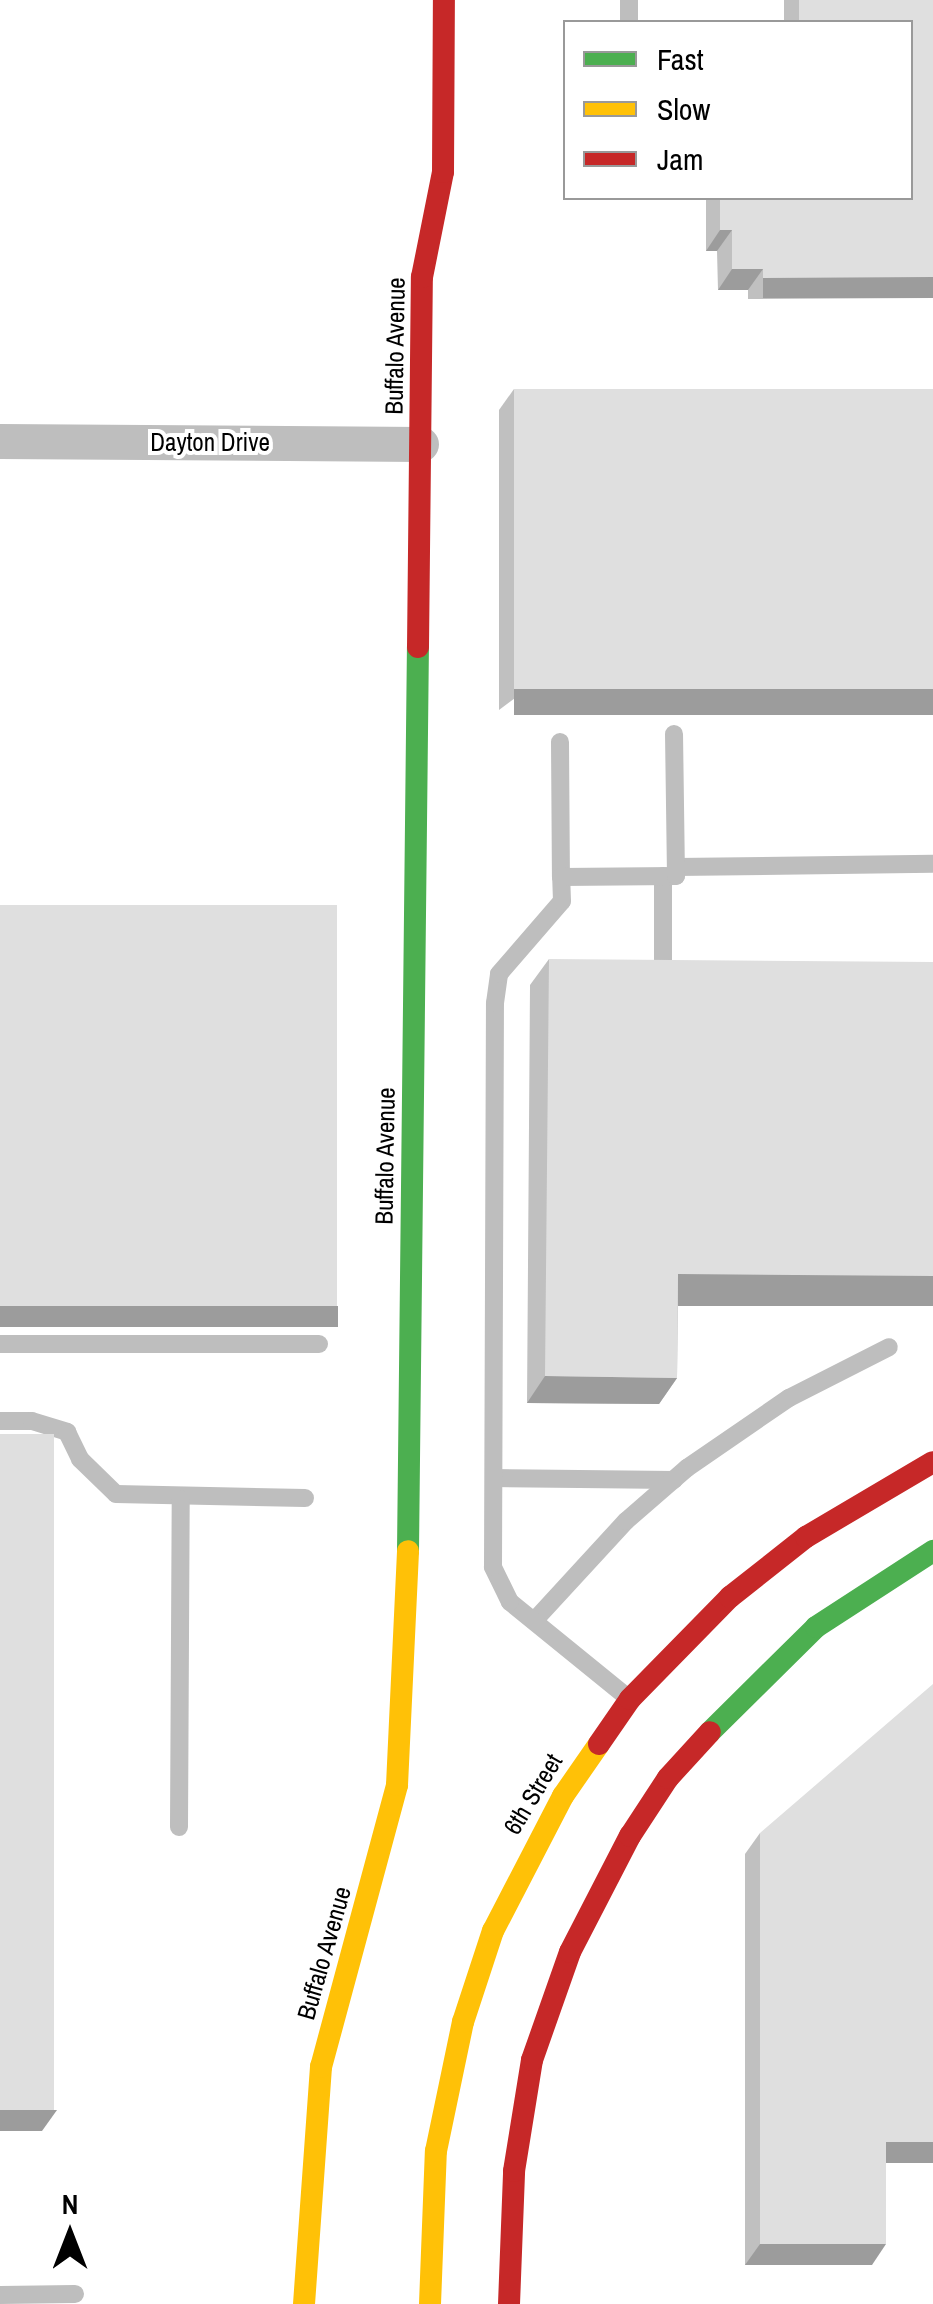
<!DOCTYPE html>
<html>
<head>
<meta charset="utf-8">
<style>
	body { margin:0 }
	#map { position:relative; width:933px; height:2304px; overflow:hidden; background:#fff; font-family:"Archivo Narrow",sans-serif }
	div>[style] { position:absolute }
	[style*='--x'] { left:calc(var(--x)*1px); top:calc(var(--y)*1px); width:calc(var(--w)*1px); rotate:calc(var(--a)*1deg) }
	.lane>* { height:18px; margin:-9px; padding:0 9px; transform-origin:9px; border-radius:9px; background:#bebebe }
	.street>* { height:35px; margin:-17.5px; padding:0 17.5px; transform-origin:17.5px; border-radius:17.5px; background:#bebebe }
	.fast>* { height:22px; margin:-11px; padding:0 11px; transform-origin:11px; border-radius:11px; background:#4caf50 }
	.slow>* { height:22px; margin:-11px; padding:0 11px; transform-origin:11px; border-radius:11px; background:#ffc107 }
	.jam>* { height:22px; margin:-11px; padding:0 11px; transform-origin:11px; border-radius:11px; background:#c62828 }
	.wall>* { inset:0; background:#c0c0c0 }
	.shaded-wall>* { inset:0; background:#9c9c9c; transform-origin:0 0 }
	.building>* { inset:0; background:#dfdfdf; transform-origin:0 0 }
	span { translate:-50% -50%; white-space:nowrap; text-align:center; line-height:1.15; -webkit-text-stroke:8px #fff; paint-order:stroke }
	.street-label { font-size:25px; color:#000 }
	.legend { position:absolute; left:563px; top:20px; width:350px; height:180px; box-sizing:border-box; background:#fff; border:2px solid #999; margin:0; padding:12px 18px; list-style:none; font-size:30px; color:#000 }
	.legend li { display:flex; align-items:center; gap:20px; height:50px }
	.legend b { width:50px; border:2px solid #999 }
	.north { position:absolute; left:20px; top:2184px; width:100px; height:100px; -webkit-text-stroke:8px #fff; paint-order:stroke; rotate:0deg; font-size:28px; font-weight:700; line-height:40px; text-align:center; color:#000 }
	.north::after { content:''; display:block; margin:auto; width:35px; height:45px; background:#000; clip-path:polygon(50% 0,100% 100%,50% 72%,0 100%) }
</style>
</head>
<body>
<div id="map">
	<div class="lane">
		<div style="--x:629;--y:22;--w:22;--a:-90"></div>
		<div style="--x:560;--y:742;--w:135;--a:89.6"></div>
		<div style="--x:676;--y:867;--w:257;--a:-0.7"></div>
		<div style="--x:663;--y:876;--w:98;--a:90"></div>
		<div style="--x:0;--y:1344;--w:319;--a:0"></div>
		<div style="--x:0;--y:1421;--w:32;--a:0"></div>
		<div style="--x:32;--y:1421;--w:37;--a:17"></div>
		<div style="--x:67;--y:1432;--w:30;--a:64"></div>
		<div style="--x:80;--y:1459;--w:50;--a:44.2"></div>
		<div style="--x:116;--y:1494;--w:189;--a:1.2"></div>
		<div style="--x:494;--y:1478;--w:180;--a:0.6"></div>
		<div style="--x:534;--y:1621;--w:136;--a:-47.4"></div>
		<div style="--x:626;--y:1521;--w:81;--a:-41"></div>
		<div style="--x:687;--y:1468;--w:124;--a:-34.5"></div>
		<div style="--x:789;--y:1398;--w:112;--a:-27"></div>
		<div style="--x:627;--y:1697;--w:151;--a:-140.9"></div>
		<div style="--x:510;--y:1602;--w:39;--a:-116"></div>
		<div style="--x:493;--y:1567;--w:564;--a:-89.8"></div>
		<div style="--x:495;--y:1003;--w:29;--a:-82"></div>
		<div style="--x:499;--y:974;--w:96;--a:-49.2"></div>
		<div style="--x:562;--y:901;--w:24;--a:-92"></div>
		<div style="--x:561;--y:877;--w:115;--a:-0.5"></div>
		<div style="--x:676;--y:876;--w:142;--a:-90.8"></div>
		<div style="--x:179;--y:1827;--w:328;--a:-89.7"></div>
		<div style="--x:0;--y:2295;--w:75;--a:-0.8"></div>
	</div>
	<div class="street">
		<div style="--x:0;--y:441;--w:421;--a:0.4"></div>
	</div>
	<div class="fast">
		<div style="--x:408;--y:1551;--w:904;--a:-89.37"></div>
		<div style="--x:710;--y:1732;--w:149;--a:-44.7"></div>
		<div style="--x:816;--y:1627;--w:140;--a:-33"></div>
	</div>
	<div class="slow">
		<div style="--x:304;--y:2304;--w:238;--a:-85.9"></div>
		<div style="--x:321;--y:2067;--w:292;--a:-74.9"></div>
		<div style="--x:397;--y:1785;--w:234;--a:-87.3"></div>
		<div style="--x:430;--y:2304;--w:153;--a:-87.8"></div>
		<div style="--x:436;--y:2151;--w:132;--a:-78.2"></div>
		<div style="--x:463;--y:2022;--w:96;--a:-71.8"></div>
		<div style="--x:493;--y:1931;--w:152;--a:-62.6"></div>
		<div style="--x:563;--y:1796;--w:63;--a:-55.3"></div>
	</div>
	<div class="jam">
		<div style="--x:418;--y:647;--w:370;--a:-89.4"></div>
		<div style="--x:422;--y:277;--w:107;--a:-78.7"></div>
		<div style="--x:443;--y:172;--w:172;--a:-89.7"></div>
		<div style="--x:599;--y:1744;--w:55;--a:-55.4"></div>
		<div style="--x:630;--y:1699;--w:143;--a:-45.6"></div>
		<div style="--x:730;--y:1597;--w:97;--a:-38.3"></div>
		<div style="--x:806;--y:1537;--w:147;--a:-30.6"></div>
		<div style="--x:509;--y:2304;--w:133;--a:-87.8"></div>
		<div style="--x:514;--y:2171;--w:112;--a:-80.8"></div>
		<div style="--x:532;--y:2060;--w:114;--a:-70.6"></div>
		<div style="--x:570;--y:1952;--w:131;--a:-62.7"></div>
		<div style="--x:630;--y:1836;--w:69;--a:-56.8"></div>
		<div style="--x:668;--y:1778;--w:62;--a:-47.6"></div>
	</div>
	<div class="wall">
		<div style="clip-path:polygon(784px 0,933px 0,933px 298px,748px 299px,748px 290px,718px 290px,717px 251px,706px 251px,706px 198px,910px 198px,910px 22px,784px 22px)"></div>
		<div style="clip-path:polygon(514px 389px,933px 389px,499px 710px,499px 410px)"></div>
		<div style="clip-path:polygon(549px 959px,933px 1302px,678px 1300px,677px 1378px,659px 1404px,527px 1403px,530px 985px)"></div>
		<div style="clip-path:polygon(760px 1833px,872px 2265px,745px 2265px,745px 1854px)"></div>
	</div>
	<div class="shaded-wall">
		<div style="clip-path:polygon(720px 230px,732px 230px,717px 251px,706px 251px)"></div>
		<div style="clip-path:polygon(732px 269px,763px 269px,748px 290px,718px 290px)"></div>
		<div style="left:933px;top:277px;width:21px;height:170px;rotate:90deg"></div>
		<div style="left:514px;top:689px;width:419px;height:26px"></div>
		<div style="left:678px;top:1274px;width:255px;height:32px"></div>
		<div style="left:0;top:1306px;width:338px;height:21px"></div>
		<div style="clip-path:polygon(545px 1376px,677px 1378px,659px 1404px,527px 1403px)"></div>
		<div style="clip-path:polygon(0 2110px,57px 2110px,42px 2131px,0 2131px)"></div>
		<div style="clip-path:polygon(886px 2142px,933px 2142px,933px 2163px,872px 2163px)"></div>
		<div style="clip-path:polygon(760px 2244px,886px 2244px,872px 2265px,745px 2265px)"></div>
	</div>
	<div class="building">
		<div style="clip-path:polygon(799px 0,933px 0,933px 277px,763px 278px,763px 269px,732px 269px,732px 230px,720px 230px,720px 198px,910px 198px,910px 22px,799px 22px)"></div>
		<div style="left:514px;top:389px;width:419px;height:300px"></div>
		<div style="left:0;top:905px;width:337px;height:401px"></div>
		<div style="clip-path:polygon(549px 959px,933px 962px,933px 1276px,678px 1274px,677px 1378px,545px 1376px)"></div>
		<div style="left:0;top:1434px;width:54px;height:676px"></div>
		<div style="clip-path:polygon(933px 1684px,933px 2142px,886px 2142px,886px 2244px,760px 2244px,760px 1833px)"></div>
	</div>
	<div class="street-label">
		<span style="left:395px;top:346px;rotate:-89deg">Buffalo Avenue</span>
		<span style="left:210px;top:442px">Dayton Drive</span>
		<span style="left:385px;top:1156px;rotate:-89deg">Buffalo Avenue</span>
		<span style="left:533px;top:1794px;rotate:-59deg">6th Street</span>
		<span style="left:324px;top:1953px;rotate:-74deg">Buffalo Avenue</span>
	</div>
	<ul class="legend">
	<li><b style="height:12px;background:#4caf50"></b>Fast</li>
	<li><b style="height:12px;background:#ffc107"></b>Slow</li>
	<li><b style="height:12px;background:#c62828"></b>Jam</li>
	</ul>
	<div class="north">N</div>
</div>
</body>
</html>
